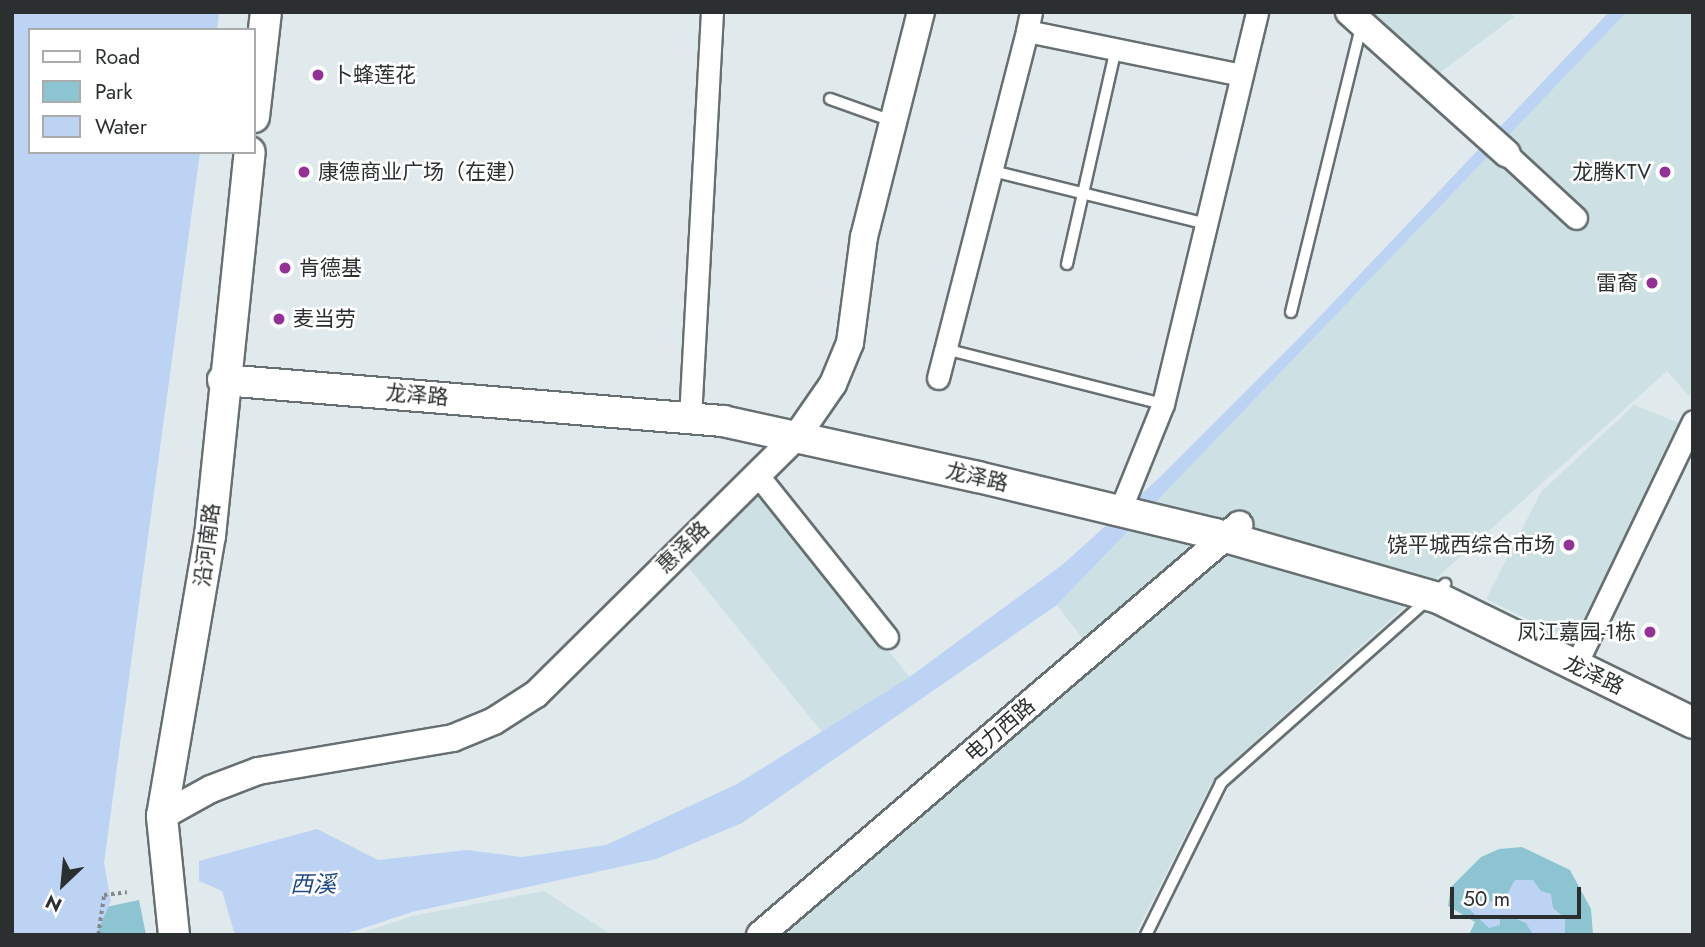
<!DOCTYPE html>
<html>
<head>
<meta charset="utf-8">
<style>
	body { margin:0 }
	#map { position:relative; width:1705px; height:947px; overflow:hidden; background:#e0eaed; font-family:Jost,"Noto Sans SC",sans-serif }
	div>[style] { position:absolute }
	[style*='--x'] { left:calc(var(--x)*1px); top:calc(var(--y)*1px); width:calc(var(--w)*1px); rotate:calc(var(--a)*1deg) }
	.built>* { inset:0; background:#cde0e4; transform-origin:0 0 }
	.green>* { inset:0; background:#8dc4d1 }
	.water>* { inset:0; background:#bdd3f4 }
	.path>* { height:3.5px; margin-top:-1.75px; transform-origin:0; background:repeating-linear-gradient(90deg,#838a8c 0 3.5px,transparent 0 7px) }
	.roads { filter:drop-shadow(2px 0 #666f71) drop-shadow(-2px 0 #666f71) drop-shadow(0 2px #666f71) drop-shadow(0 -2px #666f71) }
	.service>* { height:10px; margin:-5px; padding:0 5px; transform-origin:5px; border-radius:5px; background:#fff }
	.minor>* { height:21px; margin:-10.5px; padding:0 10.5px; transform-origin:10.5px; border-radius:10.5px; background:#fff }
	.tertiary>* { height:26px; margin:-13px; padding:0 13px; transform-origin:13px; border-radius:13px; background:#fff }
	.secondary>* { height:30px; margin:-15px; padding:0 15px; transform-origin:15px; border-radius:15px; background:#fff }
	.dots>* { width:19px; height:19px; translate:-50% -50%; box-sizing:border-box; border:4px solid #fff; border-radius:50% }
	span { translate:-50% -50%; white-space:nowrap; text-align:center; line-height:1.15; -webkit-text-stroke:5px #fff; paint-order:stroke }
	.poi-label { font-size:21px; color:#2b2f30 }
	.left { translate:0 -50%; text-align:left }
	.right { translate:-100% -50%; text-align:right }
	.street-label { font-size:21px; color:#2b2f30 }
	.water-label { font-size:23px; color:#1f4989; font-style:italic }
	.frame { position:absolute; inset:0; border:14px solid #2b2f30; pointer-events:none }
	.legend { position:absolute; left:28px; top:28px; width:228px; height:126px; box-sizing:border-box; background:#fff; border:2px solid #aaacac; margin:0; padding:9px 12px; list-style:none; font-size:21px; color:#2b2f30 }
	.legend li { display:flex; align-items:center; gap:14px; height:35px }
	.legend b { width:35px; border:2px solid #aaacac }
	.north { position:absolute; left:28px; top:849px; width:70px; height:70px; -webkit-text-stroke:5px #fff; paint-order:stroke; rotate:206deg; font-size:19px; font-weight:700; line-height:28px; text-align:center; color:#2b2f30 }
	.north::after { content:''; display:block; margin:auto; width:24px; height:32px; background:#2b2f30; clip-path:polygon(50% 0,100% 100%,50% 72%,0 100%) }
	.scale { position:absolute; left:1450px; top:887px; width:131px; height:32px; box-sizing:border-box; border:4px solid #2b2f30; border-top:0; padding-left:9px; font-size:21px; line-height:24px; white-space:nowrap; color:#2b2f30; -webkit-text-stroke:5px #fff; paint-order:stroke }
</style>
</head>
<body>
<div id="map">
	<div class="built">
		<div style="clip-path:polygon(1367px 12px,1508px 12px,1514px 17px,1438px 74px)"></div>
		<div style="clip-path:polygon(1627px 12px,1693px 12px,1693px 392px,1689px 396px,1667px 371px,1214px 778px,1135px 935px,746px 935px,1088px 646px,1057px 605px)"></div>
		<div style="clip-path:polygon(1634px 405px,1682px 424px,1577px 643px,1486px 599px,1541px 492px)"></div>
		<div style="left:760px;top:492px;width:238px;height:103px;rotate:51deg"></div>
		<div style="clip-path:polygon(544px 891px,612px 935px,355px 935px,412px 916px)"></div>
	</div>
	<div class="green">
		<div style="clip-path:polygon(1522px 847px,1570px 870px,1591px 909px,1593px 935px,1469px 935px,1475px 922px,1448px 906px,1451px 887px,1481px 857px,1499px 849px)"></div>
		<div style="clip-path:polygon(139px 900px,146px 935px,90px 935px,106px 907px)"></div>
	</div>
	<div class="water">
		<div style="clip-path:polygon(12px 12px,219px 12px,217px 30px,30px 30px,30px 152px,200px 152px,104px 863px,111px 901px,96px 935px,12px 935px)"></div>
		<div style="clip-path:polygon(1609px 12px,1627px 12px,1057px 605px,742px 823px,656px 859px,412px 912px,342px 935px,235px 935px,222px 891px,199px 881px,199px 861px,317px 829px,378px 860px,467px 850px,522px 857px,606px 845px,737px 784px,908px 678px,1062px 565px,1158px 479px,1306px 331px)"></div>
		<div style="clip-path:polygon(1515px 880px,1533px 880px,1541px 891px,1551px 894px,1553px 908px,1565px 918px,1565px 935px,1533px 935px,1526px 923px,1511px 917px,1500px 917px,1500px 925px,1489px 928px,1470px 910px,1473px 901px,1503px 902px)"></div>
	</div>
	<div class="path">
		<div style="--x:98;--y:935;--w:40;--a:-81.5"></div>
		<div style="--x:104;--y:895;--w:23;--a:-7"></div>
	</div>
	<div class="roads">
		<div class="service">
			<div style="--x:830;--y:99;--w:66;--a:19.5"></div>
			<div style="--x:993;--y:171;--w:220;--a:13.9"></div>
			<div style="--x:1067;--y:264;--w:221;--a:-77.2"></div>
			<div style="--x:1291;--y:312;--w:294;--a:-76.2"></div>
			<div style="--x:945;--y:349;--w:225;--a:14.2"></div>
			<div style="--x:1146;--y:935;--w:169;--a:-63.7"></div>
			<div style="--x:1221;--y:783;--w:300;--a:-41.6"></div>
		</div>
		<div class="minor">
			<div style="--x:1031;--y:12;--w:19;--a:102"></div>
			<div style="--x:1027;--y:31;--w:219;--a:11.6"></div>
			<div style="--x:1507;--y:154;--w:94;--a:42.8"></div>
			<div style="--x:938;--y:378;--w:358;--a:-75.6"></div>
			<div style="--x:690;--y:418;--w:407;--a:-86.9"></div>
			<div style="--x:756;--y:473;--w:210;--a:51.4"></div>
			<div style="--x:1125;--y:498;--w:101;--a:-68"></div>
			<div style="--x:1163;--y:404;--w:403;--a:-76.5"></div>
			<div style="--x:1582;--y:652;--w:256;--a:-64.3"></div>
		</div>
		<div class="tertiary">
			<div style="--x:1349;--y:12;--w:212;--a:41.9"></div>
			<div style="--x:162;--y:816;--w:56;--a:-28.9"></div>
			<div style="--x:211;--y:789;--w:50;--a:-21"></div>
			<div style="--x:258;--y:771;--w:198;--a:-9.6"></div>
			<div style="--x:453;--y:738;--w:44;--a:-22.5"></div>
			<div style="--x:494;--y:721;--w:50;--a:-32.7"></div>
			<div style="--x:536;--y:694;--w:367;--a:-44.7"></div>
			<div style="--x:797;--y:436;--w:63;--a:-55.3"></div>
			<div style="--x:833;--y:384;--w:44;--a:-67.5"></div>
			<div style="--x:850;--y:343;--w:107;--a:-82.5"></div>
			<div style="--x:864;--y:237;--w:232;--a:-75.8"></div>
			<div style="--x:760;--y:935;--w:631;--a:-40.56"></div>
		</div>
		<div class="secondary">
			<div style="--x:254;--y:117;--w:106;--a:-83.5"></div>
			<div style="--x:223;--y:380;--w:502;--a:4.69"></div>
			<div style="--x:723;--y:421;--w:261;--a:12.4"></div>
			<div style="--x:978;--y:477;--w:244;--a:13.5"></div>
			<div style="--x:1215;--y:534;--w:232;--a:16"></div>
			<div style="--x:1438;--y:598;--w:284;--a:26.1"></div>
			<div style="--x:174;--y:935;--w:120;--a:-95.8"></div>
			<div style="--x:162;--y:816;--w:284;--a:-80.3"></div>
			<div style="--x:210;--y:536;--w:386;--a:-84.1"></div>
		</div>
	</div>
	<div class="dots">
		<div style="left:318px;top:75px;background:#933198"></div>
		<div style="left:304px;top:172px;background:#933198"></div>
		<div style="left:1665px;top:172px;background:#933198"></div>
		<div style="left:285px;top:268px;background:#933198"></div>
		<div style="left:1652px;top:283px;background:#933198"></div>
		<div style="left:279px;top:319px;background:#933198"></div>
		<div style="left:1569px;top:545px;background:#933198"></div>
		<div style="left:1650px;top:632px;background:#933198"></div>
	</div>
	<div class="poi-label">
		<span class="left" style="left:332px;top:75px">卜蜂莲花</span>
		<span class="left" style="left:318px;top:172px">康德商业广场（在建）</span>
		<span class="right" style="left:1651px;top:172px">龙腾KTV</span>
		<span class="left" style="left:299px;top:268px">肯德基</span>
		<span class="right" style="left:1638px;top:283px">雷裔</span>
		<span class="left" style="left:293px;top:319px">麦当劳</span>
		<span class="right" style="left:1555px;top:545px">饶平城西综合市场</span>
		<span class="right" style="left:1636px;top:632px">凤江嘉园-1栋</span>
	</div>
	<div class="street-label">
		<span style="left:417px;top:395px;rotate:5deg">龙泽路</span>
		<span style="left:977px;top:477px;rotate:13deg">龙泽路</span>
		<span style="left:207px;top:545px;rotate:-83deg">沿河南路</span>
		<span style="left:683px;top:547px;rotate:-44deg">惠泽路</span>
		<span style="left:1594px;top:675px;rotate:25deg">龙泽路</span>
		<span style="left:1000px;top:730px;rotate:-41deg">电力西路</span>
	</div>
	<div class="water-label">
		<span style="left:313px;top:884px">西溪</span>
	</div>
	<div class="frame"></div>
	<ul class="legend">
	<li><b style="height:9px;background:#fff"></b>Road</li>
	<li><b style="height:19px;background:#8dc4d1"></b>Park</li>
	<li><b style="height:19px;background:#bdd3f4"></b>Water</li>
	</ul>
	<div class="north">N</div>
	<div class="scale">50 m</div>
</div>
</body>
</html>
